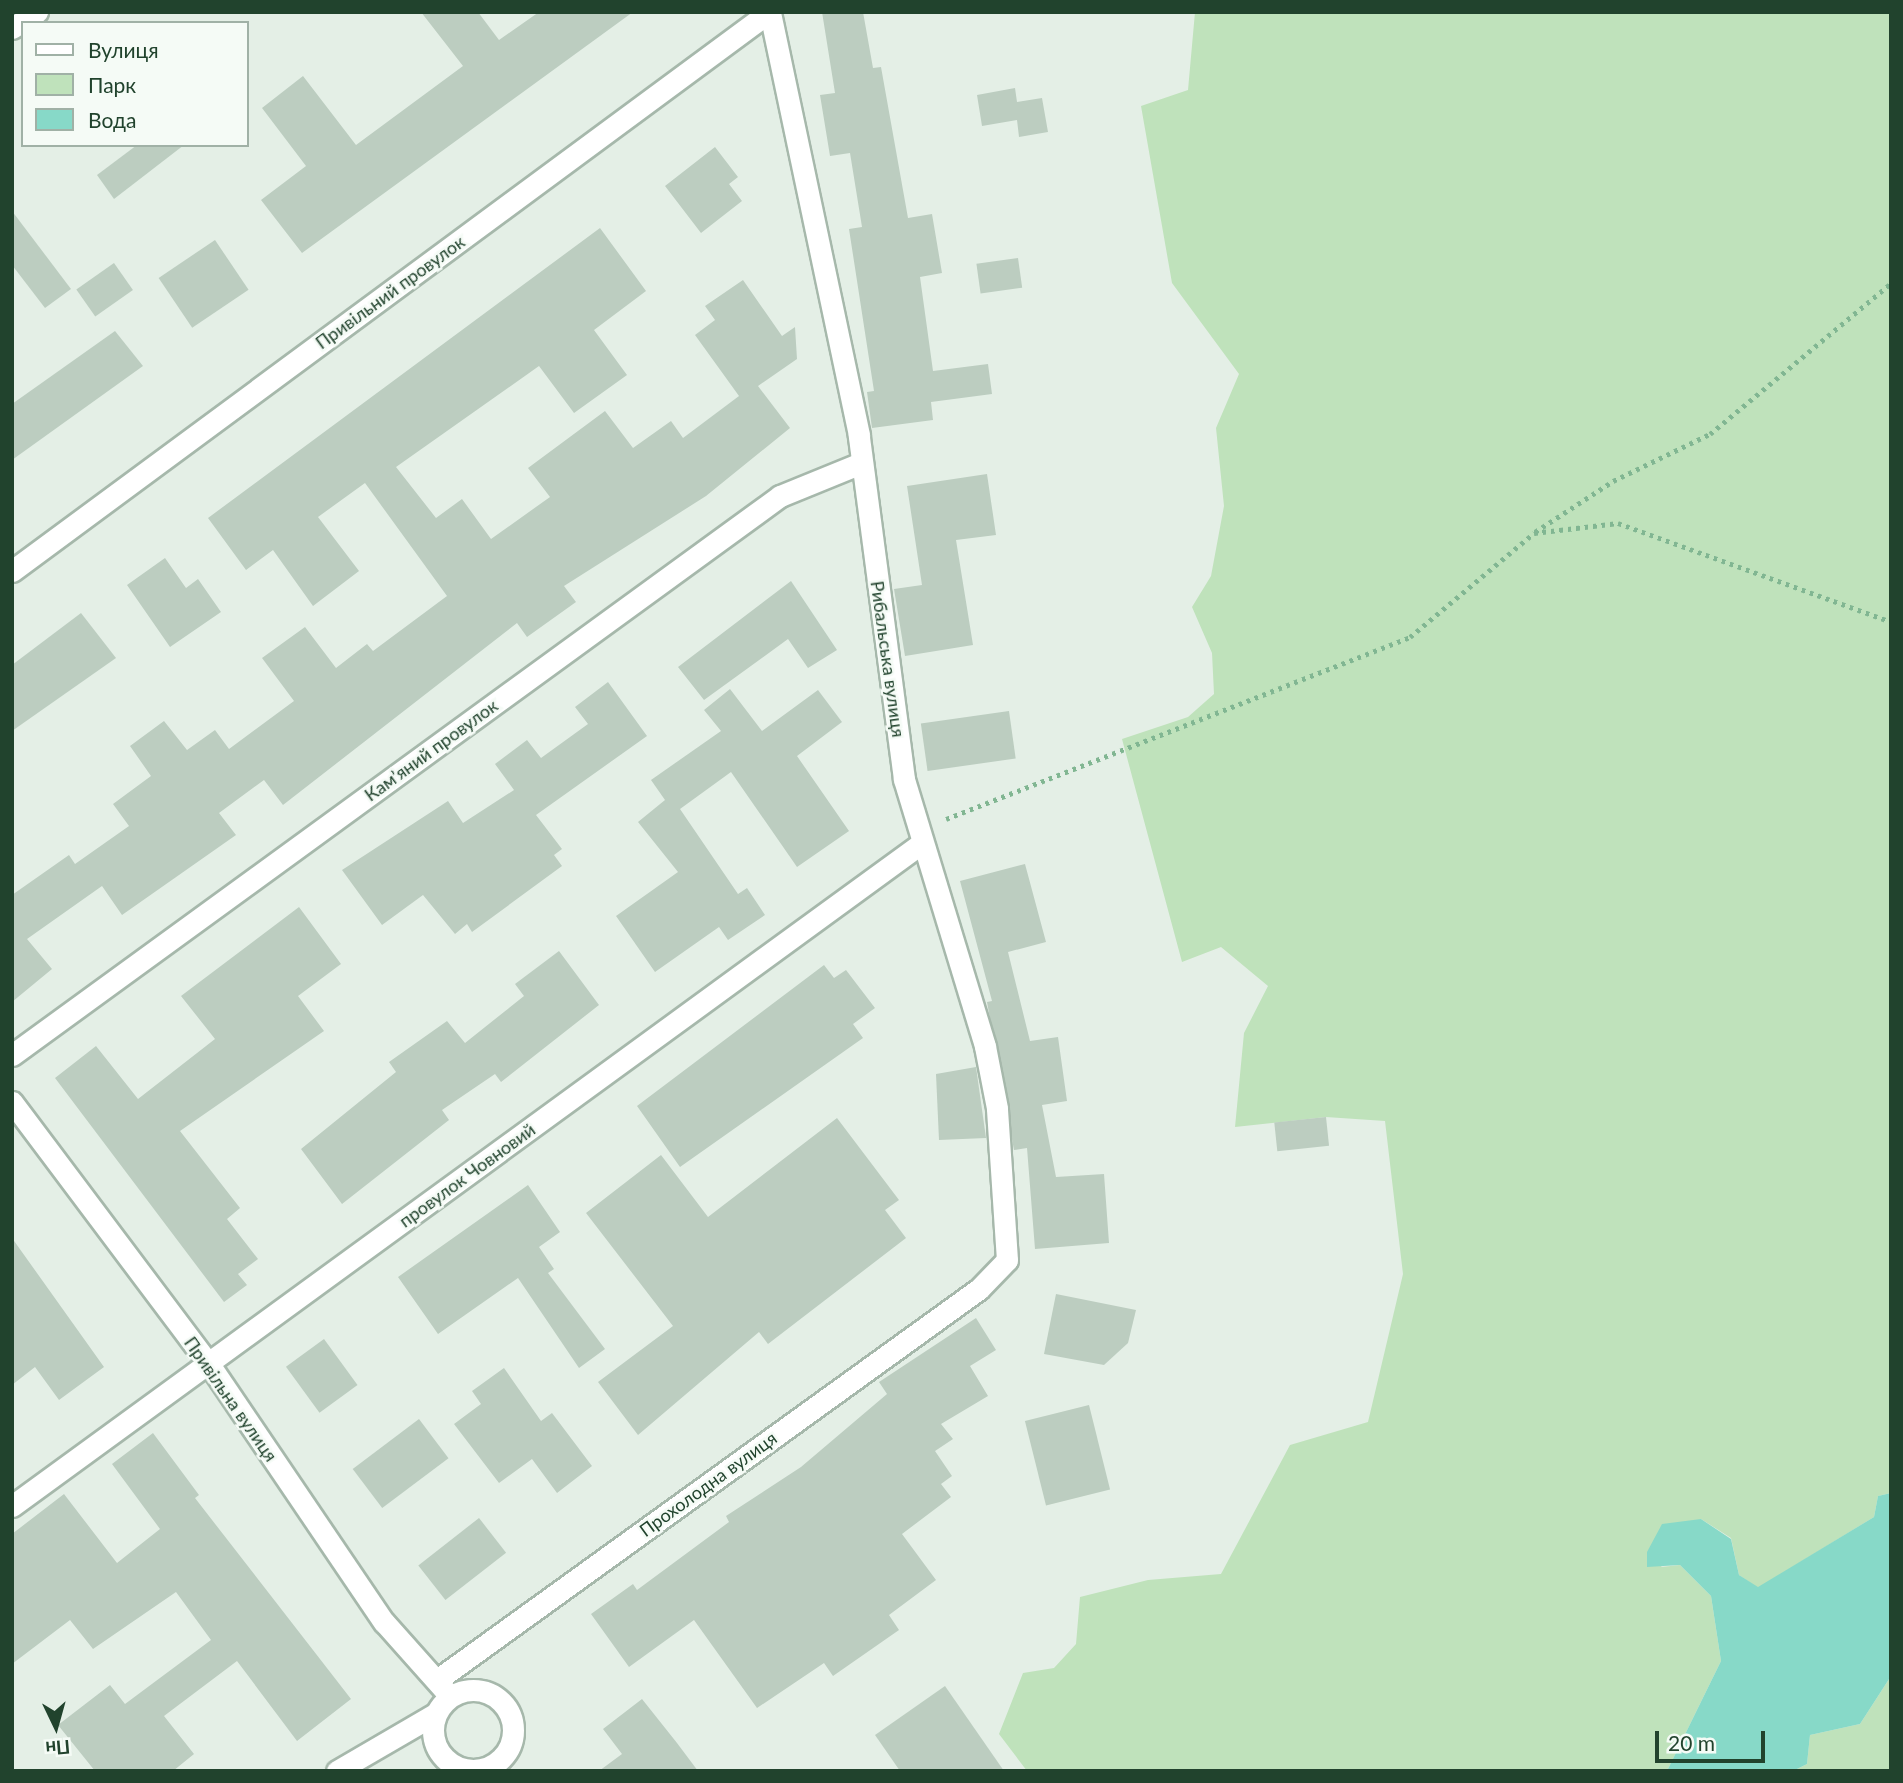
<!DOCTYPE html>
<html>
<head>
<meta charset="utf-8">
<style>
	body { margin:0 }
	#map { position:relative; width:1903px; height:1783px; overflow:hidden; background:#e4efe6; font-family:Lato,sans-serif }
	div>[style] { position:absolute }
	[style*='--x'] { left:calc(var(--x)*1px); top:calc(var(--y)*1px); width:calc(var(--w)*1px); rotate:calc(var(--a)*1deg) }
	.green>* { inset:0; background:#bfe2bb }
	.water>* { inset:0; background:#87d9c8 }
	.building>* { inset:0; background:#bccdc0; transform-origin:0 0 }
	.path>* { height:4.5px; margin-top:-2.25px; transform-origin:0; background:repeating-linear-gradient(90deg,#81b692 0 3.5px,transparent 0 8.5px) }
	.roads { filter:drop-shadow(2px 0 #a6b8ab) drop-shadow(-2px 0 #a6b8ab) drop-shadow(0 2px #a6b8ab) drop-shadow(0 -2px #a6b8ab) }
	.minor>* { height:21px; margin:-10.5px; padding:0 10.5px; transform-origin:10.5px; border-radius:10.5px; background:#fff }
	.tertiary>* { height:21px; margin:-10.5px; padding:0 10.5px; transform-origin:10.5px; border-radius:10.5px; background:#fff }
	.tertiary>.ring { margin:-10.5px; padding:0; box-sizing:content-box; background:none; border:21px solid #fff; border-radius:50% }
	span { translate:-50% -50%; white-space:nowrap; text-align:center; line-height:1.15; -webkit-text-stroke:5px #f5fbf6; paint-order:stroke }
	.street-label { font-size:18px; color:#21432d }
	.frame { position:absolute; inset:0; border:14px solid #21432d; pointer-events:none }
	.legend { position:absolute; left:21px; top:21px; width:228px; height:126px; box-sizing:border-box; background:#f5fbf6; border:2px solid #a0b1a6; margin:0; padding:9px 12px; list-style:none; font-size:21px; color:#21432d }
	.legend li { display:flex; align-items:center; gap:14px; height:35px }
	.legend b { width:35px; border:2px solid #a0b1a6 }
	.north { position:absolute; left:21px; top:1692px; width:70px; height:70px; -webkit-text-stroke:5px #f5fbf6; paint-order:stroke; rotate:175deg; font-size:19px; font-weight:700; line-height:28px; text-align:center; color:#21432d }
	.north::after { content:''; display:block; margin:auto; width:24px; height:32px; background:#21432d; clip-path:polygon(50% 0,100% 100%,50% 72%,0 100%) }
	.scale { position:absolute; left:1655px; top:1731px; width:110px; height:32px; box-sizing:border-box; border:4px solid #21432d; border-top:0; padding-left:9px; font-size:21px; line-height:24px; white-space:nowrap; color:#21432d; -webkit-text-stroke:5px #f5fbf6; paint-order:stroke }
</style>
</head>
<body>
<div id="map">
	<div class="green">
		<div style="clip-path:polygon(1195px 12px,1891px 12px,1891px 1493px,1878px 1496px,1874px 1517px,1758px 1588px,1739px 1575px,1731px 1538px,1701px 1519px,1661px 1567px,1680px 1565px,1711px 1596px,1721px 1661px,1667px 1771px,1027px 1771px,999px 1734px,1023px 1673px,1054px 1668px,1076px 1644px,1080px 1597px,1148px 1580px,1221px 1574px,1290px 1445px,1368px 1422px,1403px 1274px,1385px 1121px,1326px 1117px,1235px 1127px,1244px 1033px,1268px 986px,1221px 947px,1182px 962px,1122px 739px,1188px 717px,1214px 694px,1212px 653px,1192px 607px,1211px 576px,1224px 506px,1216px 428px,1239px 374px,1172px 283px,1141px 106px,1188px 90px)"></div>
		<div style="clip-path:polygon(1891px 1676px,1891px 1771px,1793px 1771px,1807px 1764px,1810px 1735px,1860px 1724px)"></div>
	</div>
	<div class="water">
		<div style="clip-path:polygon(1891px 1493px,1891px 1676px,1860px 1724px,1810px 1735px,1807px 1764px,1793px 1771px,1667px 1771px,1721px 1661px,1711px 1596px,1680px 1565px,1647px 1567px,1647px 1552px,1662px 1524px,1701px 1519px,1731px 1539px,1739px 1575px,1758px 1587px,1874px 1517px,1878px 1496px)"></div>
	</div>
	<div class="building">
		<div style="clip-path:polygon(421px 12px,478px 12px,499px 40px,539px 12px,633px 12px,302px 253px,261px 200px,306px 166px,262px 108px,303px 76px,356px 145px,463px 66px)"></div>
		<div style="clip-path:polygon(822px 12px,863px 12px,873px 68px,881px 67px,908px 218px,932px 214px,942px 273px,920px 277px,933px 371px,988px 364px,992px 394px,931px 402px,933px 420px,872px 428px,867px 392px,874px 391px,849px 229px,862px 227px,850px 153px,830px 156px,820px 95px,835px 93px)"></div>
		<div style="clip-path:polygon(1015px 88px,1017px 102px,1042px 98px,1048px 132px,1019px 137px,1017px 120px,982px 126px,977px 95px)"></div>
		<div style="clip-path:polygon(137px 145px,184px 145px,114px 199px,97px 175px)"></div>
		<div style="clip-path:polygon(715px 147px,738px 177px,729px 184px,742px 201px,701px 233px,665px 186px)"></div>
		<div style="clip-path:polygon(12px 211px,71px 289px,45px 308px,12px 265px)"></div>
		<div style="clip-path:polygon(600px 228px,646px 291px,594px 330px,627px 375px,574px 413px,539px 366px,396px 467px,436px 518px,462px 499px,491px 539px,550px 497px,528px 468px,605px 411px,633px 448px,671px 421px,683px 438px,739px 396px,695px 335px,715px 320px,705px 306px,743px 280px,782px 336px,795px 327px,797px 359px,758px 386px,790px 428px,706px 496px,564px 586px,576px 602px,527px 637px,517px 623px,283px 805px,264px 780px,219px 813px,236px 835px,122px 915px,102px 886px,27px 939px,52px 969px,12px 1002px,12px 895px,69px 855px,75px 864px,129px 826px,113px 804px,151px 776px,130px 746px,164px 721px,187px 750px,215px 730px,229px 749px,294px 701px,262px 658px,305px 627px,336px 668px,367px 644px,373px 651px,447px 596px,365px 483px,318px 517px,359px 571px,313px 606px,273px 550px,246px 570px,208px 518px)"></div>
		<div style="left:215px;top:240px;width:60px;height:68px;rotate:56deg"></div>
		<div style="left:1018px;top:258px;width:30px;height:42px;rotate:82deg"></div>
		<div style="left:114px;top:263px;width:33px;height:46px;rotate:55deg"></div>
		<div style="clip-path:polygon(115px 331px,143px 366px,12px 460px,12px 404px)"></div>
		<div style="clip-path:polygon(987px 474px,996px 535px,956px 540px,973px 645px,905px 656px,894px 589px,922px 585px,907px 486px)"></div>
		<div style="clip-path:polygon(165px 558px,186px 588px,198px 579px,221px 612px,170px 647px,127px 585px)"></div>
		<div style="clip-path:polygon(791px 581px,837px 650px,808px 668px,788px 639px,704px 700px,678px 667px)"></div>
		<div style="clip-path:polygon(81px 613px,116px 658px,12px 731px,12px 665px)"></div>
		<div style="clip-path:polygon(608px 682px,647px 736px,536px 815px,562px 849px,554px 855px,562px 866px,472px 932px,467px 924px,455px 934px,423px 895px,382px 925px,342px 870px,448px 801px,463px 823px,514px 790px,495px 764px,527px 740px,541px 758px,588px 724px,575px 707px)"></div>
		<div style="clip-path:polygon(730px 689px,762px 731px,818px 690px,842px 722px,797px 756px,849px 831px,797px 867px,731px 772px,680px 809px,738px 894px,747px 888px,765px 915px,728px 940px,719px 927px,655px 972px,616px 916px,678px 872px,638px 822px,665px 800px,651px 780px,721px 731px,704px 710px)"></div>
		<div style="left:1009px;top:711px;width:48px;height:89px;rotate:82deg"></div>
		<div style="clip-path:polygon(1025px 864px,1046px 942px,1008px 952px,1030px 1041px,1058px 1037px,1067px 1101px,1042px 1105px,1056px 1177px,1104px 1174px,1109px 1243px,1035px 1249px,1027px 1148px,1014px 1150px,987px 1002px,992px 1001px,960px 881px)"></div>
		<div style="clip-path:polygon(299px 907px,341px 964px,298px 996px,324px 1031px,180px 1131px,240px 1208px,227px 1219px,258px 1259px,238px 1274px,247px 1285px,224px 1302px,55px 1078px,96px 1046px,138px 1099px,215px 1039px,181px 996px)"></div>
		<div style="clip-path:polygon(559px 951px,599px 1005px,501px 1082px,495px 1074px,442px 1110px,449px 1120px,342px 1204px,301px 1149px,396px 1072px,389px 1062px,447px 1021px,465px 1043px,524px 996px,515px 984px)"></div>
		<div style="clip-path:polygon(824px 965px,834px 978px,846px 970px,875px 1008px,853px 1024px,863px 1038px,680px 1167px,637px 1106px)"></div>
		<div style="clip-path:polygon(976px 1067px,986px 1138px,939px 1140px,936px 1074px)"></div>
		<div style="left:1326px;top:1117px;width:29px;height:52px;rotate:84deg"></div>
		<div style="clip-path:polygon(837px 1118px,899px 1200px,885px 1210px,906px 1238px,768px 1344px,759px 1332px,638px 1435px,598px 1382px,673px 1326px,586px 1213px,661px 1155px,708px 1217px)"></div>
		<div style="clip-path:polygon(528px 1185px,560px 1232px,539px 1247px,554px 1269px,548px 1273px,605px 1349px,579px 1368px,518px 1278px,438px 1334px,398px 1277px)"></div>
		<div style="clip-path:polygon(12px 1238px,104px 1367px,59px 1400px,35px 1367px,12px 1385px)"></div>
		<div style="clip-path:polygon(1056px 1294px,1136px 1310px,1128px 1343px,1104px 1365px,1044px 1354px)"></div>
		<div style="clip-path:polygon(976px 1318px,996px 1350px,970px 1366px,988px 1396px,941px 1424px,953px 1439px,935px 1451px,952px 1476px,941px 1484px,951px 1497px,902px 1534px,936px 1580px,889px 1615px,899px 1630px,833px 1676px,824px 1663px,757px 1708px,694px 1620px,629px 1667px,591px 1614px,633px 1584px,637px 1590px,729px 1522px,726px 1516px,801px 1467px,887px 1394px,879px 1382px)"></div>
		<div style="left:324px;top:1339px;width:57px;height:47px;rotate:54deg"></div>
		<div style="clip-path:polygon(504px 1368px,541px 1421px,552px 1413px,592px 1466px,557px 1493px,532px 1459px,499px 1483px,454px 1424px,481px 1404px,472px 1391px)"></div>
		<div style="left:1089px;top:1405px;width:87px;height:66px;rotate:76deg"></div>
		<div style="left:419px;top:1419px;width:49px;height:83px;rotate:53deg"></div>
		<div style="clip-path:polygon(153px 1433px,199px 1495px,195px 1498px,351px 1699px,297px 1741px,237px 1661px,164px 1716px,194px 1754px,173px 1771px,95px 1771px,58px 1725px,110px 1685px,125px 1704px,211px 1640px,176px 1592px,93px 1649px,70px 1620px,12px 1664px,12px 1534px,64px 1494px,117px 1563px,160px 1529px,112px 1464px)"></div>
		<div style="left:479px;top:1518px;width:44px;height:77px;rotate:52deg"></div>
		<div style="clip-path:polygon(945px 1686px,1004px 1771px,900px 1771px,875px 1735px)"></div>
		<div style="clip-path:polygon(642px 1699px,677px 1743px,698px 1771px,599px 1771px,622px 1754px,603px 1729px)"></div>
	</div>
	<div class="path">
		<div style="--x:1535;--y:532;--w:93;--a:-33.2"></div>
		<div style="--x:1613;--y:481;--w:108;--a:-25.9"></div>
		<div style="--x:1710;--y:434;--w:236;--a:-39.8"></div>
		<div style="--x:946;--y:819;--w:498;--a:-21.4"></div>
		<div style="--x:1410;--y:637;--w:162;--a:-40"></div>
		<div style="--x:1534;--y:533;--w:85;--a:-6.8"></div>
		<div style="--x:1618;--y:523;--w:290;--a:19.9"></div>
	</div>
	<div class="roads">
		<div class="minor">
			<div style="--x:12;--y:28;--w:30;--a:-33"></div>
			<div style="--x:12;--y:571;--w:941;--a:-36.44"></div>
			<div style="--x:12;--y:1055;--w:950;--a:-36.05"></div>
			<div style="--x:780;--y:496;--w:87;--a:-22.2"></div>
			<div style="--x:12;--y:1506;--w:1126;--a:-36.08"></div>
			<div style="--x:437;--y:1680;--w:668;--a:-35.81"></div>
			<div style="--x:979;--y:1289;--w:40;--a:-46"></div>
			<div style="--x:1007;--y:1260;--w:152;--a:-93.8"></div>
			<div style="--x:997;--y:1108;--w:63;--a:-101"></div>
			<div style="--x:985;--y:1046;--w:279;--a:-106.9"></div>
			<div style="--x:904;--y:779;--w:347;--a:-97.5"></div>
			<div style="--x:859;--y:435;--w:432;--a:-101.9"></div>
			<div style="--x:337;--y:1771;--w:113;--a:-30.2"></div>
		</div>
		<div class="tertiary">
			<div style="--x:12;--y:1102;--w:328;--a:53.1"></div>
			<div style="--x:209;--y:1364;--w:312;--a:55.9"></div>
			<div style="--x:384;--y:1622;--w:99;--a:48.3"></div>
			<div class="ring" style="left:433px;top:1690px;width:59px;height:59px"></div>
		</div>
	</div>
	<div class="street-label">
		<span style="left:390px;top:292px;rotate:-36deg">Привільний провулок</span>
		<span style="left:888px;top:659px;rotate:82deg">Рибальська вулиця</span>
		<span style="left:431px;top:750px;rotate:-36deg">Камʼяний провулок</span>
		<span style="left:467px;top:1175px;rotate:-36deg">провулок Човновий</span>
		<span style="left:231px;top:1399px;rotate:55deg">Привільна вулиця</span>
		<span style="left:708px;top:1484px;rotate:-36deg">Прохолодна вулиця</span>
	</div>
	<div class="frame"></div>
	<ul class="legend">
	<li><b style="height:9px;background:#fff"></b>Вулиця</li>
	<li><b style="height:19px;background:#bfe2bb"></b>Парк</li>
	<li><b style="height:19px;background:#87d9c8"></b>Вода</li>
	</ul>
	<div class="north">Пн</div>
	<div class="scale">20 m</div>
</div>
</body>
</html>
